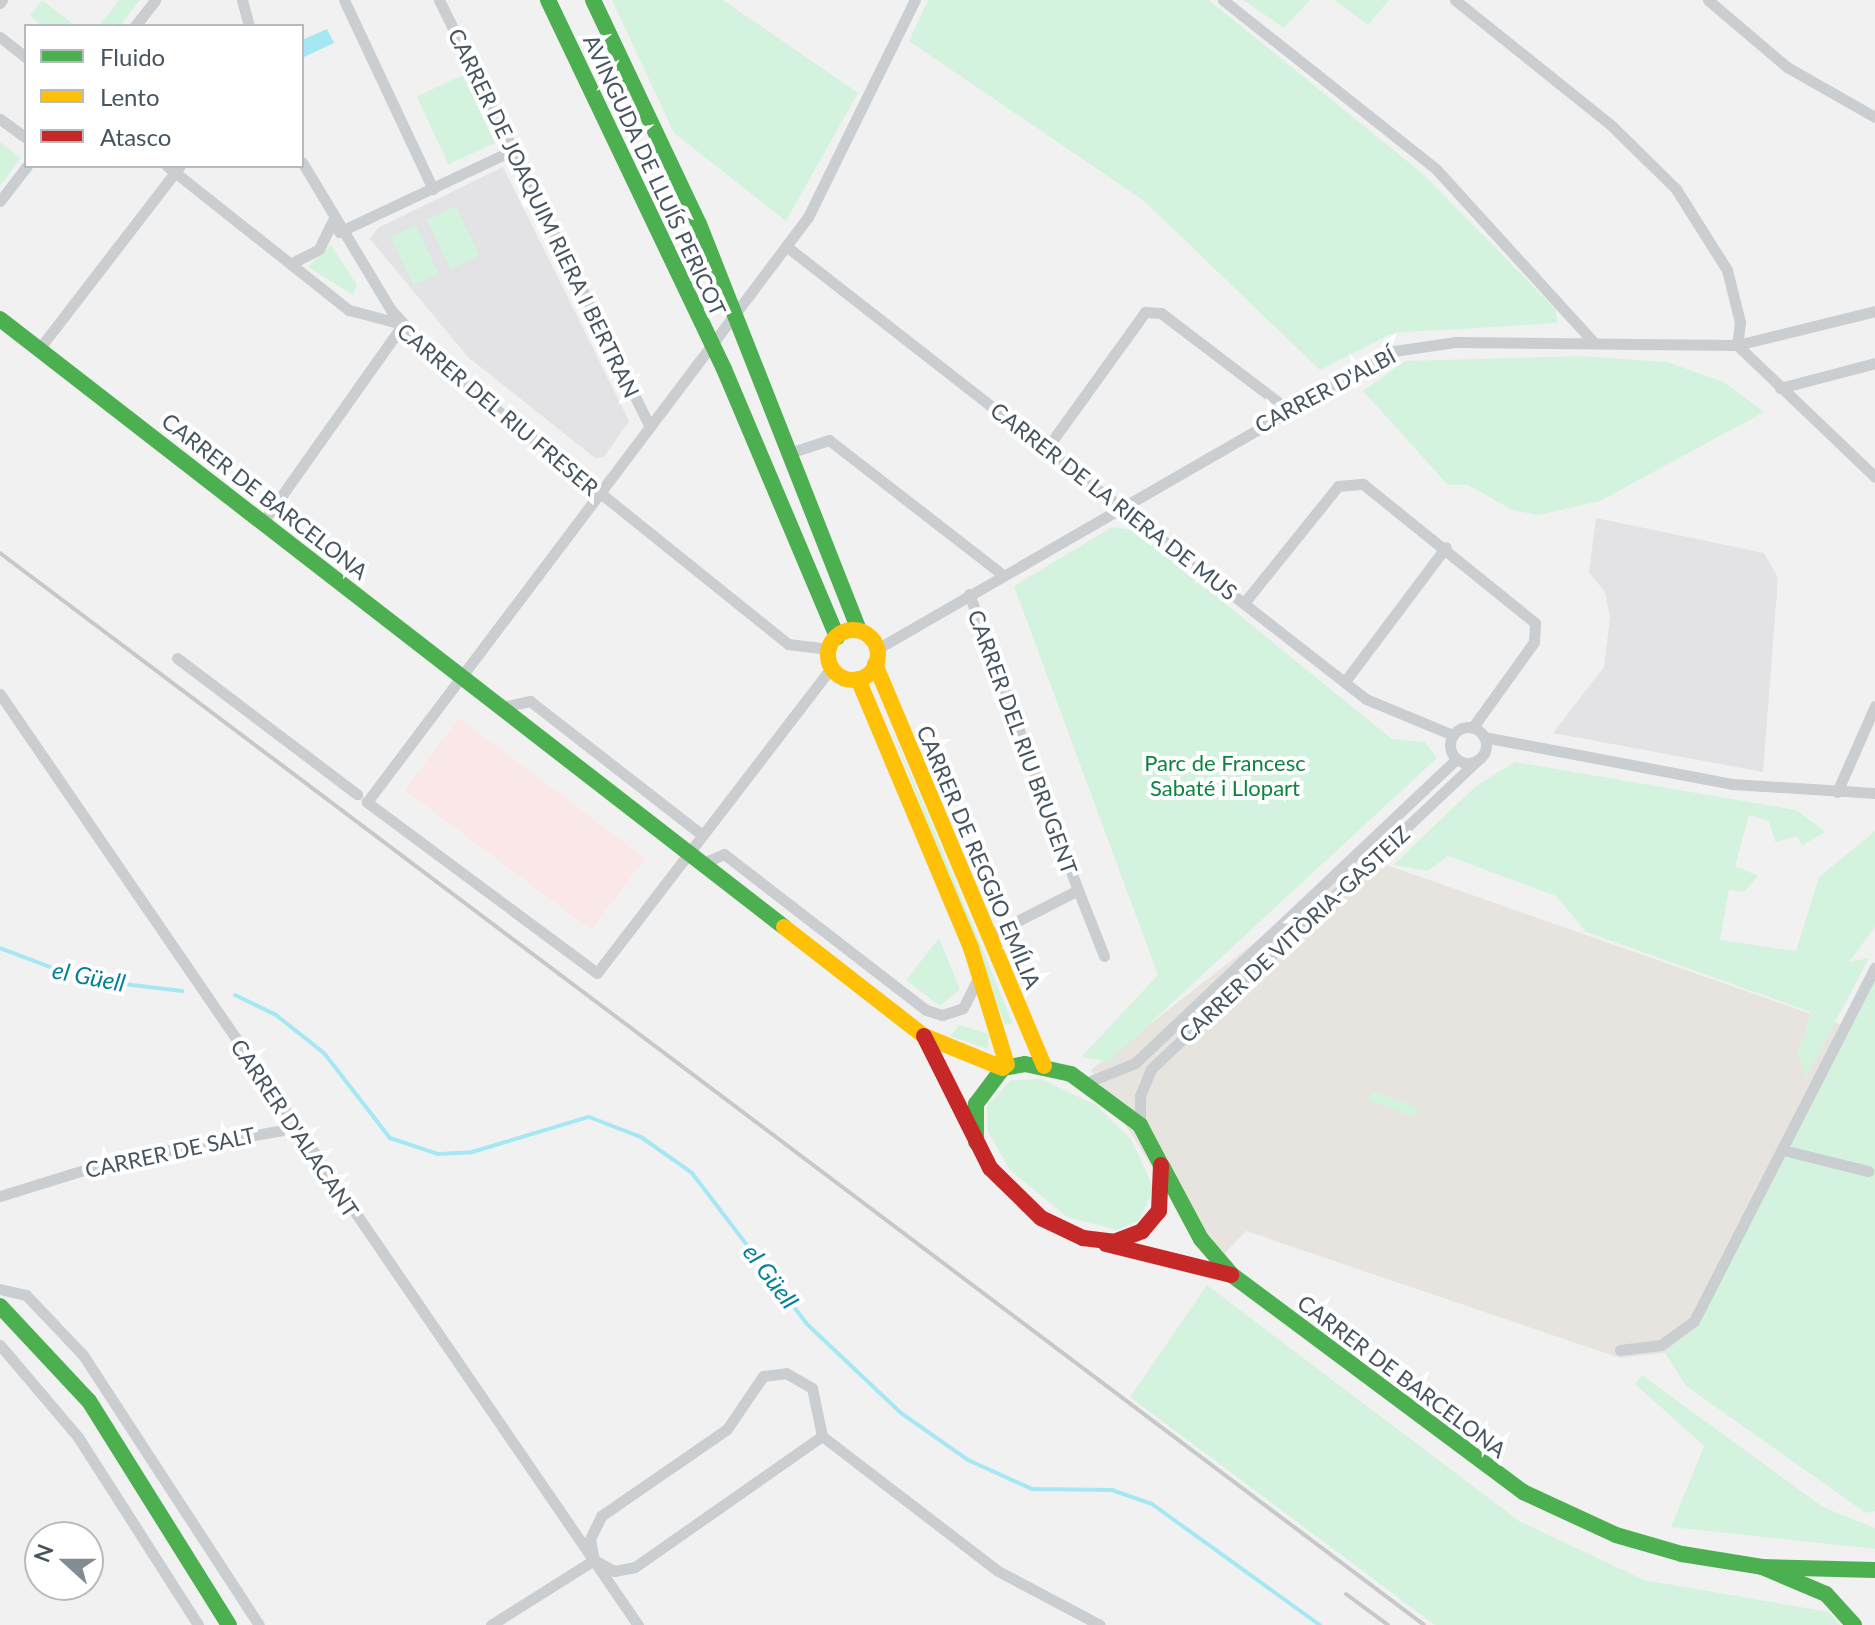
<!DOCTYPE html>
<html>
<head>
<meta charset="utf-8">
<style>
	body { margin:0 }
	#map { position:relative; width:1875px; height:1625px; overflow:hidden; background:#f2f1f1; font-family:Lato,sans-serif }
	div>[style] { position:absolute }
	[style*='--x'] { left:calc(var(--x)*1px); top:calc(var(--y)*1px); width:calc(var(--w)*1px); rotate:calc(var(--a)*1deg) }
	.commercial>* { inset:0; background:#e7e4df }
	.education>* { inset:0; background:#e3e2e4 }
	.medical>* { inset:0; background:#f9e8e7; transform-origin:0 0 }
	.green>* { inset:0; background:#d4f3de; transform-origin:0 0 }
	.water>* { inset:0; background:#a5e8f4 }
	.stream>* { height:4px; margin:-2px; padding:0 2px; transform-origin:2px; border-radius:2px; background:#a5e8f4 }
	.street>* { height:11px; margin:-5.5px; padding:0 5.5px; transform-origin:5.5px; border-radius:5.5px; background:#caced1 }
	.street>.ring { margin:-5.5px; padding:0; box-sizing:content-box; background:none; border:11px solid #caced1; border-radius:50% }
	.fast>* { height:16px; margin:-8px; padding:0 8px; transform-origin:8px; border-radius:8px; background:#4caf50 }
	.slow>* { height:16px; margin:-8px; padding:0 8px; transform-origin:8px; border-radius:8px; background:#ffc107 }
	.slow>.ring { margin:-8px; padding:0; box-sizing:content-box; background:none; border:16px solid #ffc107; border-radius:50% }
	.jam>* { height:16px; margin:-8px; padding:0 8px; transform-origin:8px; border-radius:8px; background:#c62828 }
	.rail>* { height:4px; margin:-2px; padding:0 2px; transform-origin:2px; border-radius:2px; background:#c6c8ca }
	span { translate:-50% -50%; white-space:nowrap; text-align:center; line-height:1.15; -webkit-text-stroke:8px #fff; paint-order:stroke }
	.street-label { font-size:22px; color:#465560 }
	.park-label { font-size:22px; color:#0e8442 }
	.water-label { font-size:24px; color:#038197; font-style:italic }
	.legend { position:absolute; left:24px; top:24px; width:280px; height:144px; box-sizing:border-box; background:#fff; border:2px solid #b5bbbf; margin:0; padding:10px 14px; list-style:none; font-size:24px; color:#465560 }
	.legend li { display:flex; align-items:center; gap:16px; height:40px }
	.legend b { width:40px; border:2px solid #b5bbbf }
	.north { position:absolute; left:24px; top:1521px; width:80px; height:80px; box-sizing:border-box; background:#fff; border:2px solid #b5bbbf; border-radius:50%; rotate:291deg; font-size:22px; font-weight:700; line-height:32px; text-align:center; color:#465560 }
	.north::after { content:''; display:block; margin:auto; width:28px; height:36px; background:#828c93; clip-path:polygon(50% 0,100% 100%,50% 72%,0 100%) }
</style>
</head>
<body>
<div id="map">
	<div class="commercial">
		<div style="clip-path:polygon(1364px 857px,1851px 1028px,1697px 1328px,1665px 1353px,1620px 1358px,1246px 1231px,1214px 1265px,1091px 1070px)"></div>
	</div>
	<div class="education">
		<div style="clip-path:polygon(503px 167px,629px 421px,604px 457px,595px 458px,468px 357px,370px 239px,378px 228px)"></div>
		<div style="clip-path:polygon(1596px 518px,1764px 553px,1778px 578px,1763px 772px,1553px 733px,1604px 667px,1610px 617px,1605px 592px,1589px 572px)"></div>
	</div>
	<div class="medical">
		<div style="left:459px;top:718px;width:233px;height:90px;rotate:37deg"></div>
	</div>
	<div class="green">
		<div style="clip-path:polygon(42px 0,76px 26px,42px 26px,30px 16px)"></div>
		<div style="clip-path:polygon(119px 0,140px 0,120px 26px,99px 26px)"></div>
		<div style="clip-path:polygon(612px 0,723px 0,858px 93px,786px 221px,674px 133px)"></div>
		<div style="clip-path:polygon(928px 0,1209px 0,1423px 174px,1556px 310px,1557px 323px,1393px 333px,1320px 370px,1144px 201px,909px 41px)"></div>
		<div style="clip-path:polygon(1243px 0,1310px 0,1284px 28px)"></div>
		<div style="clip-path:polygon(1334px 0,1389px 0,1368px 25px)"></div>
		<div style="left:463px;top:75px;width:75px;height:51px;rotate:65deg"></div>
		<div style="clip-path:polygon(0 142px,21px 158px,0 186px)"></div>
		<div style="left:456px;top:206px;width:55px;height:32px;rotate:65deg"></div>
		<div style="left:416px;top:225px;width:54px;height:28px;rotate:65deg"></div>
		<div style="clip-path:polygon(331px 245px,357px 285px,353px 295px,308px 267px)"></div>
		<div style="clip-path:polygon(1581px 356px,1667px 362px,1724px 382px,1764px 412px,1600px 501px,1538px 515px,1512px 510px,1468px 485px,1448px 485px,1363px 391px,1405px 361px)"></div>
		<div style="clip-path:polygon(1112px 527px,1136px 531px,1392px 739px,1425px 742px,1437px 758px,1108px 1062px,1081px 1057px,1158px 975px,1014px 586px)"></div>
		<div style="clip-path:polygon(887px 718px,926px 811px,1013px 1024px,1005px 1024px)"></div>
		<div style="clip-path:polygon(1515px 762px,1796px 810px,1826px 832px,1802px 845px,1797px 836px,1775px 842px,1769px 821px,1749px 815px,1735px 866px,1758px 876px,1744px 892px,1729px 890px,1720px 940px,1796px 951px,1819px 877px,1875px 831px,1875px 927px,1849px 962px,1869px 958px,1806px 1077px,1798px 1053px,1811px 1012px,1586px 932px,1556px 896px,1448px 856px,1428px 871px,1393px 865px,1476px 786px)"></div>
		<div style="clip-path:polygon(939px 938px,960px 989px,940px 1006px,906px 980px)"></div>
		<div style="clip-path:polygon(1875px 981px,1875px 1511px,1866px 1513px,1686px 1386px,1665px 1353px,1697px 1327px)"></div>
		<div style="clip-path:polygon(959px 1025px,989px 1034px,988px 1049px,950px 1036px)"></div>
		<div style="clip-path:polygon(1041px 1079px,1096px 1105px,1131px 1139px,1154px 1189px,1139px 1220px,1118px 1230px,1067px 1217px,1010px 1170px,988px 1132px,987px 1106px,1011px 1080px)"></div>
		<div style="left:1372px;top:1091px;width:49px;height:10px;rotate:20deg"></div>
		<div style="clip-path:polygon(1207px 1285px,1519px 1521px,1644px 1580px,1829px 1612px,1840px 1625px,1435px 1625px,1130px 1397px)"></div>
		<div style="clip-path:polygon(1642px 1375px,1823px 1507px,1875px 1528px,1875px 1549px,1671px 1527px,1704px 1446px,1635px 1384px)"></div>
	</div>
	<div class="water">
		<div style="clip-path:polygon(327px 29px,334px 43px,304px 57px,302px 40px)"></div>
	</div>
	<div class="stream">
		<div style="--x:0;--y:948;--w:88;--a:20.7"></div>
		<div style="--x:82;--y:979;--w:101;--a:6.8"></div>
		<div style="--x:235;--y:995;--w:46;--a:26"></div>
		<div style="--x:276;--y:1015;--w:61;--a:38.4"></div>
		<div style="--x:324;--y:1053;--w:108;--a:52.2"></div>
		<div style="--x:390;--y:1138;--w:51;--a:18.4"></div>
		<div style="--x:438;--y:1154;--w:34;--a:-3"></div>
		<div style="--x:472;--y:1152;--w:122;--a:-16.7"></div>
		<div style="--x:589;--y:1117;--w:56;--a:21"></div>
		<div style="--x:641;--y:1137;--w:62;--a:35.2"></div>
		<div style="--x:692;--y:1173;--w:191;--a:52.7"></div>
		<div style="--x:808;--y:1325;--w:128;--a:43.4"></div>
		<div style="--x:901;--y:1413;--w:82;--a:35"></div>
		<div style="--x:968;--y:1460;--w:70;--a:24.4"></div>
		<div style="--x:1032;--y:1489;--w:80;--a:0.7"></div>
		<div style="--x:1112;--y:1490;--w:42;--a:19.3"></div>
		<div style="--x:1152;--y:1504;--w:207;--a:35.8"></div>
	</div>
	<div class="street">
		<div style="--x:242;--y:0;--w:27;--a:75"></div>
		<div style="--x:344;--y:0;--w:209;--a:64.8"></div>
		<div style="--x:439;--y:0;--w:475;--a:63.7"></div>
		<div style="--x:1223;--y:0;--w:272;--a:38.4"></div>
		<div style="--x:1436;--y:169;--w:236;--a:47.7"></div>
		<div style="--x:1455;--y:0;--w:201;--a:38.7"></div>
		<div style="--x:1612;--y:126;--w:90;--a:44.5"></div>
		<div style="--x:1676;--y:189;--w:96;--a:57.8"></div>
		<div style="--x:1727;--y:270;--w:54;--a:76"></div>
		<div style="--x:1740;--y:322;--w:23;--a:97"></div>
		<div style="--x:1737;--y:345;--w:191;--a:43.7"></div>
		<div style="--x:1708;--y:0;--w:104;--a:40.3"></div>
		<div style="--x:1787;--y:67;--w:101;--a:29.6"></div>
		<div style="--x:0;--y:3;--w:4;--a:-56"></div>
		<div style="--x:135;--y:26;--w:33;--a:-52"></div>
		<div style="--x:0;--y:37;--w:33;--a:38"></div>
		<div style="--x:0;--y:119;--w:32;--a:36"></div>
		<div style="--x:302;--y:162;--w:173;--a:59"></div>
		<div style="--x:391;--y:310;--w:81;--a:47"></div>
		<div style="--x:446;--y:369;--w:439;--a:38.8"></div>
		<div style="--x:788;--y:644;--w:41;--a:7"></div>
		<div style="--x:167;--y:166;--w:232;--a:38.4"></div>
		<div style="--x:349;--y:310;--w:55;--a:14.8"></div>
		<div style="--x:0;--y:201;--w:44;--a:-52.4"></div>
		<div style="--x:339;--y:232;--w:195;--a:-25.2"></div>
		<div style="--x:786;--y:246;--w:736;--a:37.99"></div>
		<div style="--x:1366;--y:699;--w:94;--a:22.5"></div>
		<div style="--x:292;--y:263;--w:30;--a:-27"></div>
		<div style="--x:319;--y:249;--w:32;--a:-64"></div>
		<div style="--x:39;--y:349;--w:231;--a:-52.4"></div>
		<div style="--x:1780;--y:388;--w:98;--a:-14.7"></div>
		<div style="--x:1047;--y:448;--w:168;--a:-54.2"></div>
		<div style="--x:1145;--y:312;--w:16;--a:4"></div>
		<div style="--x:1161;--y:313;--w:158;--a:37.3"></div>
		<div style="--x:789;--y:453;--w:42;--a:-18"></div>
		<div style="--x:829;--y:440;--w:219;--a:37.8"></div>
		<div style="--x:263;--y:522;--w:242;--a:-54.7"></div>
		<div style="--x:969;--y:594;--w:315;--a:69.8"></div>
		<div style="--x:1078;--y:890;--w:101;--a:152.9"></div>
		<div style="--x:1244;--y:603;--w:150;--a:-51.2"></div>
		<div style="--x:1338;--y:486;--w:25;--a:-5"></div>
		<div style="--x:1363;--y:484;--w:221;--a:38.9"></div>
		<div style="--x:1535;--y:623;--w:19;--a:93"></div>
		<div style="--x:1534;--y:642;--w:105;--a:125.7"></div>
		<div style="--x:877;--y:649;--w:597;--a:-29.96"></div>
		<div style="--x:1394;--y:351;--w:63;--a:-8.3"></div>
		<div style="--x:1456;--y:342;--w:281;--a:0.6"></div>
		<div style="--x:1737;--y:345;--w:142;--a:-13.8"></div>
		<div style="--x:177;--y:658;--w:226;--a:37.1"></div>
		<div style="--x:831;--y:668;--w:384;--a:127.5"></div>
		<div style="--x:597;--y:973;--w:287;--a:-143.4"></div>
		<div style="--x:367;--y:802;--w:733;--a:-52.99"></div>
		<div style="--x:808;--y:217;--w:242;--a:-63.8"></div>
		<div style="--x:1346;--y:680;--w:166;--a:-53.1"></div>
		<div style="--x:0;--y:694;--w:1129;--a:55.58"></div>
		<div style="--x:502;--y:707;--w:29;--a:-12"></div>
		<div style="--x:530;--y:701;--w:218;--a:37.9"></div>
		<div class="ring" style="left:1450px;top:727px;width:25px;height:25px"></div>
		<div style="--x:1484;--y:737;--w:252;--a:10.7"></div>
		<div style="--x:1732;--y:784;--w:143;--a:3.6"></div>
		<div style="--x:1837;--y:792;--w:94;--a:-66.2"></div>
		<div style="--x:703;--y:863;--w:23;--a:-23"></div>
		<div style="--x:724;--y:854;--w:255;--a:37.7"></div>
		<div style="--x:926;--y:1010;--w:17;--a:17"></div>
		<div style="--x:942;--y:1015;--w:22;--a:-18"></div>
		<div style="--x:963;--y:1008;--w:37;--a:-63"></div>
		<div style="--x:1078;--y:890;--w:71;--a:68.5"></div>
		<div style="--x:1088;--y:1082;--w:51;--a:-22"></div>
		<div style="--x:1135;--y:1063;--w:442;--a:-43.4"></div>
		<div style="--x:1140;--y:1125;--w:29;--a:-90"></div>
		<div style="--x:1140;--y:1096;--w:29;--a:-68"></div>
		<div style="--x:1151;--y:1069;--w:451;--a:-43.4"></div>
		<div style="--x:1783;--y:1150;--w:88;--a:13.9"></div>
		<div style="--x:0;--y:1196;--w:129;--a:-17.2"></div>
		<div style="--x:123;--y:1158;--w:175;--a:-9.9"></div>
		<div style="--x:0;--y:1289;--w:27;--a:13"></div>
		<div style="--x:26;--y:1295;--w:83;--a:46.5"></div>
		<div style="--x:83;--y:1355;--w:322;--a:56.9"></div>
		<div style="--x:0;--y:1345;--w:121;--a:49.7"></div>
		<div style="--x:78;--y:1437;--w:223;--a:57.4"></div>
		<div style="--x:1620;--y:1350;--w:41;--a:-7"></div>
		<div style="--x:1661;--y:1345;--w:41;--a:-36"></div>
		<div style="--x:1694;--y:1321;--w:397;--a:-62.9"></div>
		<div style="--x:786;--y:1373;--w:30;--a:30"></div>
		<div style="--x:812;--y:1388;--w:49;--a:78.2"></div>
		<div style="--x:822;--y:1436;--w:228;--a:145"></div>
		<div style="--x:635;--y:1567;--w:21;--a:169"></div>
		<div style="--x:614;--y:1571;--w:23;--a:-151"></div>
		<div style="--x:594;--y:1560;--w:21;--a:-101"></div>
		<div style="--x:590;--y:1539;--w:25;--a:-64"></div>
		<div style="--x:601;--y:1516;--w:153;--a:-34.6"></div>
		<div style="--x:727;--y:1429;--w:64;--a:-55.8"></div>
		<div style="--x:763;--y:1376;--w:23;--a:-7"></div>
		<div style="--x:822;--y:1436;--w:222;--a:37.5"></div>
		<div style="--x:998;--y:1571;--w:115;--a:27.9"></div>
		<div style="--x:491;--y:1625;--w:122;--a:-32.3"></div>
	</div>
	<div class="fast">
		<div style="--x:548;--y:0;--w:409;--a:64.5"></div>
		<div style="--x:724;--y:369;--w:291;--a:67.1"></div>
		<div style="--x:593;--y:0;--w:248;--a:64.7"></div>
		<div style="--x:699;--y:224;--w:436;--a:68.5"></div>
		<div style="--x:0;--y:319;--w:992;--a:37.79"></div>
		<div style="--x:976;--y:1142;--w:38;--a:-90"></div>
		<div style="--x:976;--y:1104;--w:45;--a:-53.1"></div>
		<div style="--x:1003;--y:1068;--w:22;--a:-10"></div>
		<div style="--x:1025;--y:1064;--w:47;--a:12.3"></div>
		<div style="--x:1071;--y:1074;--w:86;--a:36.5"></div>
		<div style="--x:1140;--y:1125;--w:45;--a:62.3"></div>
		<div style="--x:1162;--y:1166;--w:83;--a:61.9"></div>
		<div style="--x:1201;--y:1239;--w:48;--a:49.3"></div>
		<div style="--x:1232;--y:1275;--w:363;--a:36.7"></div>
		<div style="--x:1523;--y:1492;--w:102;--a:24.8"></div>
		<div style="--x:1616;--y:1535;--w:69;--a:16.1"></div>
		<div style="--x:1682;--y:1554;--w:81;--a:9.2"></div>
		<div style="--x:1762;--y:1567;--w:113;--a:1.5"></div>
		<div style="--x:0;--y:1306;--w:130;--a:46.9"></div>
		<div style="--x:89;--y:1401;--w:264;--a:58"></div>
		<div style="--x:1762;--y:1567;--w:69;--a:22.9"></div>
		<div style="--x:1826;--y:1594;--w:42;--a:47.9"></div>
	</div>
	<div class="slow">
		<div class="ring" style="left:828px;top:630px;width:34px;height:34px"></div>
		<div style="--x:875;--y:664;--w:436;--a:67.2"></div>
		<div style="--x:858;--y:679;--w:292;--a:67.2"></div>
		<div style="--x:971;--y:948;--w:122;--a:72.9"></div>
		<div style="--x:784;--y:927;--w:177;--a:37.9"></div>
		<div style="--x:924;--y:1036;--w:85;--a:22.1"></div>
	</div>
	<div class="jam">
		<div style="--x:924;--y:1036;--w:148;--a:63.4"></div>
		<div style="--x:990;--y:1168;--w:71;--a:44.4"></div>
		<div style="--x:1041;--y:1218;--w:47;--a:25.5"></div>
		<div style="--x:1083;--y:1238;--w:31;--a:7"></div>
		<div style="--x:1114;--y:1242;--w:30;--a:-21"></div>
		<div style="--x:1142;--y:1231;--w:26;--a:-50"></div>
		<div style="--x:1159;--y:1211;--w:46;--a:-87.5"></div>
		<div style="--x:1106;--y:1244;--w:129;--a:13.9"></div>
	</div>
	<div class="rail">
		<div style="--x:0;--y:553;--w:1782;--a:36.97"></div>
		<div style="--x:1346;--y:1594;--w:52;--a:36.4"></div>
	</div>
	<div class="street-label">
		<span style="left:655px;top:175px;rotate:65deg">AVINGUDA DE LLUÍS PERICOT</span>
		<span style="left:544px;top:213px;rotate:64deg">CARRER DE JOAQUIM RIERA I BERTRAN</span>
		<span style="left:1325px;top:390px;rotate:-28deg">CARRER D'ALBÍ</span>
		<span style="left:498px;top:409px;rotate:40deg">CARRER DEL RIU FRESER</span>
		<span style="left:265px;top:496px;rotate:38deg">CARRER DE BARCELONA</span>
		<span style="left:1114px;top:501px;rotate:38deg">CARRER DE LA RIERA DE MUS</span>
		<span style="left:1023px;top:742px;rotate:70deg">CARRER DEL RIU BRUGENT</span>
		<span style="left:979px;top:857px;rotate:67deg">CARRER DE REGGIO EMÍLIA</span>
		<span style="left:1294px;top:934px;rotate:-43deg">CARRER DE VITÒRIA-GASTEIZ</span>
		<span style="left:295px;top:1128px;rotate:56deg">CARRER D'ALACANT</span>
		<span style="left:170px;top:1152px;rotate:-12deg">CARRER DE SALT</span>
		<span style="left:1402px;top:1376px;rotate:37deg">CARRER DE BARCELONA</span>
	</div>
	<div class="park-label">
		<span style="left:1225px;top:775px">Parc de Francesc<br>Sabaté i Llopart</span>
	</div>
	<div class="water-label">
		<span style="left:89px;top:976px;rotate:11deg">el Güell</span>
		<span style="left:771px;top:1276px;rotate:53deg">el Güell</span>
	</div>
	<ul class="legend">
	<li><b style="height:10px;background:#4caf50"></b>Fluido</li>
	<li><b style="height:10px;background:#ffc107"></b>Lento</li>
	<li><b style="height:10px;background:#c62828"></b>Atasco</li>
	</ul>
	<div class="north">N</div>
</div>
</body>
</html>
